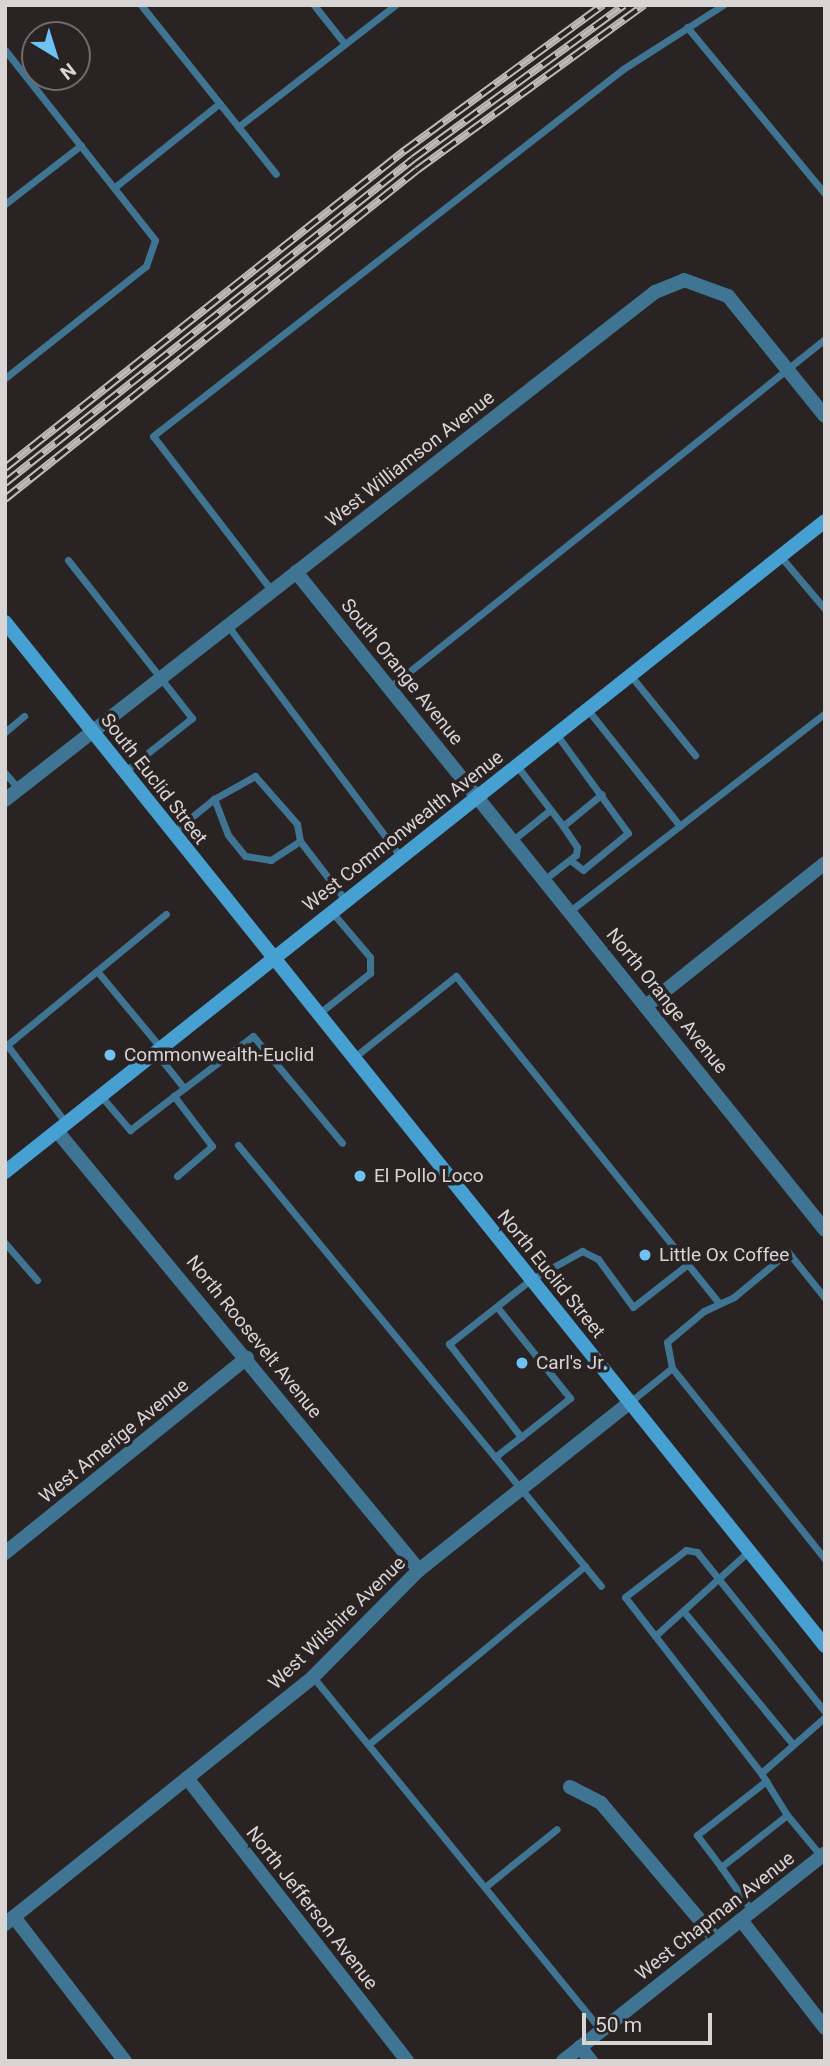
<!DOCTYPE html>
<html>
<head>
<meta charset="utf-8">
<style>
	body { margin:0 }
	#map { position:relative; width:830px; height:2066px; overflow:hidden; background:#2a2323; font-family:Roboto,sans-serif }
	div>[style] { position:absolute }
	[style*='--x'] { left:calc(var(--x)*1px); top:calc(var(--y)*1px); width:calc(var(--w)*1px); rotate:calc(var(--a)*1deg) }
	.service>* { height:7px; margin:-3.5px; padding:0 3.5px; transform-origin:3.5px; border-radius:3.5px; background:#3f7493 }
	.minor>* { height:14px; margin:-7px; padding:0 7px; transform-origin:7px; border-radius:7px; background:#3f7493 }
	.tertiary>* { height:14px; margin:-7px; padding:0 7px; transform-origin:7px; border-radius:7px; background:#3f7493 }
	.secondary>* { height:14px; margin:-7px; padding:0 7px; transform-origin:7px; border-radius:7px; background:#47a0d2 }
	.rail>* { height:8px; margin-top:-4px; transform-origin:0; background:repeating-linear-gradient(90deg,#2a2323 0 16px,#beb9b9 0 32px); box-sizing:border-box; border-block:2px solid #beb9b9 }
	.dots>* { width:19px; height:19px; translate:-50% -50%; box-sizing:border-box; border:4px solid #2a2323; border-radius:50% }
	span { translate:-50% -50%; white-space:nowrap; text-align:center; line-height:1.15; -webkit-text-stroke:7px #2a2323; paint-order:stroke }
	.street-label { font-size:19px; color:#dad5d5 }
	.poi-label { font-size:19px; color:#dad5d5 }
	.left { translate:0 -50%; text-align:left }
	.frame { position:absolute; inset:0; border:7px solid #dad5d5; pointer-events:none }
	.north { position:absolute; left:21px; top:21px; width:70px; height:70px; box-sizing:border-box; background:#2a2323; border:2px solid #706a6a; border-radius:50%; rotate:142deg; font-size:19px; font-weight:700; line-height:28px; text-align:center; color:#dad5d5 }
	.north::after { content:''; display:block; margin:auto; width:24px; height:32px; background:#6fc2f4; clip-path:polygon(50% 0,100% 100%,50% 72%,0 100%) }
	.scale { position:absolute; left:582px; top:2013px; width:130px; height:32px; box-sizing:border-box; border:4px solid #dad5d5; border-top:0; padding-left:9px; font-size:21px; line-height:24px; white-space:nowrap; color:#dad5d5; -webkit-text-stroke:5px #2a2323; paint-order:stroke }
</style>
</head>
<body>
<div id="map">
	<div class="service">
		<div style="--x:141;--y:5;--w:216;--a:51.4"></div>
		<div style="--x:314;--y:5;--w:48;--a:51.7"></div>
		<div style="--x:687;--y:27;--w:217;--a:50.4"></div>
		<div style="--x:5;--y:50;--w:242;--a:51.7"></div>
		<div style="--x:155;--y:240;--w:28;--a:109"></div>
		<div style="--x:146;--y:266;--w:180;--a:141.5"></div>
		<div style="--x:238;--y:127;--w:199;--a:-37.8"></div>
		<div style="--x:115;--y:187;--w:134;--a:-38.7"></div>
		<div style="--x:5;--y:204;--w:96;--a:-37.8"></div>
		<div style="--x:781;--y:557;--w:68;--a:49.8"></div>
		<div style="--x:68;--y:560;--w:201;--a:51.9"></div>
		<div style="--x:192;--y:718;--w:85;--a:141.7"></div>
		<div style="--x:272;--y:591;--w:195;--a:-127.5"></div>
		<div style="--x:153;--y:436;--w:596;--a:-37.98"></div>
		<div style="--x:623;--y:69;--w:119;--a:-32.6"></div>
		<div style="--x:228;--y:626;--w:289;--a:53.2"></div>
		<div style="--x:631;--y:676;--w:102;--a:51"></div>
		<div style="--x:390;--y:687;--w:557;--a:-38.66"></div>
		<div style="--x:588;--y:710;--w:148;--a:51.6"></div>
		<div style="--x:5;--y:732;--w:25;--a:-40"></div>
		<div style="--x:557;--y:735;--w:121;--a:54.1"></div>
		<div style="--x:628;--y:833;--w:58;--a:140.6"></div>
		<div style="--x:583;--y:870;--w:16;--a:-142"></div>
		<div style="--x:517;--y:766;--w:76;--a:52.5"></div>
		<div style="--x:563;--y:826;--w:50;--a:-39.4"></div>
		<div style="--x:5;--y:773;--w:21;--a:49"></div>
		<div style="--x:172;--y:833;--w:54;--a:-39"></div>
		<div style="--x:513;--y:840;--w:48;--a:-39"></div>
		<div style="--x:300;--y:841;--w:35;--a:147"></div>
		<div style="--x:271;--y:860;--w:26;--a:-171"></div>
		<div style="--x:245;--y:856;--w:27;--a:-129"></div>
		<div style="--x:228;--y:835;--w:39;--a:-111"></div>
		<div style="--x:214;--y:799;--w:47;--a:-29.3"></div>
		<div style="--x:255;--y:776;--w:64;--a:48.8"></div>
		<div style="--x:297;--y:824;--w:17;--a:80"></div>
		<div style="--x:300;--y:841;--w:76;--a:52.5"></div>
		<div style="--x:545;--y:879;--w:39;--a:-38"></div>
		<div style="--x:576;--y:855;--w:8;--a:-83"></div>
		<div style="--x:577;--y:847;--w:25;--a:-124"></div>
		<div style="--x:570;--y:911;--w:323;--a:-37.8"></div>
		<div style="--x:97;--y:971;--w:100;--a:50.3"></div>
		<div style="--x:317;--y:1015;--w:68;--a:-38.4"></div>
		<div style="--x:370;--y:973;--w:16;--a:-90"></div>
		<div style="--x:370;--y:957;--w:59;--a:-130.2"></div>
		<div style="--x:156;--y:1053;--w:45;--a:51.3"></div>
		<div style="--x:352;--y:1059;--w:133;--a:-38.6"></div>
		<div style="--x:456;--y:976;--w:418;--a:51.2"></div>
		<div style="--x:101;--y:1096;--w:45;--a:49.5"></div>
		<div style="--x:130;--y:1130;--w:56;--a:-37.7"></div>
		<div style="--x:66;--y:1123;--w:98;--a:-127.1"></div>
		<div style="--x:7;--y:1045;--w:206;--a:-39.5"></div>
		<div style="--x:238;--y:1145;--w:571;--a:50.54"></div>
		<div style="--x:177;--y:1176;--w:46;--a:-40.6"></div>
		<div style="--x:212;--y:1146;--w:63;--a:-127.2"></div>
		<div style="--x:174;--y:1096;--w:99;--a:-37.2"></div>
		<div style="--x:253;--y:1036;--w:139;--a:50.2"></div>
		<div style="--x:5;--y:1243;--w:49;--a:49.1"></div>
		<div style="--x:497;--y:1307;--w:117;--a:51.3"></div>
		<div style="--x:570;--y:1398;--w:63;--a:141.5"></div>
		<div style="--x:672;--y:1368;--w:245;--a:51.3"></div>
		<div style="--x:630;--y:1402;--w:54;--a:-39"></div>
		<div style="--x:672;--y:1368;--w:26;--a:-101"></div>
		<div style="--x:667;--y:1342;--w:48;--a:-40"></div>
		<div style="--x:704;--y:1311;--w:33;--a:-25"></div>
		<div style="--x:734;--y:1297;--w:70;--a:-39.8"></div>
		<div style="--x:788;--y:1252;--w:59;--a:51.2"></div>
		<div style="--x:495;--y:1457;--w:33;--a:-38"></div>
		<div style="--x:521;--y:1437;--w:118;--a:-127.7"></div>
		<div style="--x:449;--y:1344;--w:103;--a:-38.3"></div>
		<div style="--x:530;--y:1280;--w:60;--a:-29.1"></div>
		<div style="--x:582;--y:1251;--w:18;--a:27"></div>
		<div style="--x:598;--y:1259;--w:59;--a:53.9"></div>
		<div style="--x:633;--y:1307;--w:70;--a:-38"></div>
		<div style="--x:685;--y:1613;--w:167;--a:50.6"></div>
		<div style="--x:655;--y:1636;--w:125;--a:-42.1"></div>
		<div style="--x:313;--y:1677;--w:456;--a:50.8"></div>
		<div style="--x:369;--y:1744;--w:280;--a:-39.5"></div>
		<div style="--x:761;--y:1773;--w:222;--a:-127.7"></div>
		<div style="--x:625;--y:1597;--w:77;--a:-37.6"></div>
		<div style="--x:686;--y:1550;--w:11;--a:10"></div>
		<div style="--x:697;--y:1552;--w:205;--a:51.3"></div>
		<div style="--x:787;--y:1815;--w:49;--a:-121.8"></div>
		<div style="--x:761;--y:1773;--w:85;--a:-41.2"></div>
		<div style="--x:721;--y:1867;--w:40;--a:-127"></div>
		<div style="--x:697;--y:1835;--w:88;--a:-38"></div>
		<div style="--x:485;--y:1887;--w:92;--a:-38.9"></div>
		<div style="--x:752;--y:1911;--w:54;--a:-125.2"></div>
		<div style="--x:721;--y:1867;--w:84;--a:-38.2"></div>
		<div style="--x:787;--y:1815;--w:53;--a:50.3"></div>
	</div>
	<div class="minor">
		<div style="--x:296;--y:572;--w:844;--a:51.2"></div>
		<div style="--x:5;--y:800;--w:825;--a:-38.01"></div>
		<div style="--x:655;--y:292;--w:31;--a:-22"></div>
		<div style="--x:684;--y:280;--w:47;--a:20"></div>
		<div style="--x:728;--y:296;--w:154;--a:51.1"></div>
		<div style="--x:646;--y:1006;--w:229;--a:-38.6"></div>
		<div style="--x:57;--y:1131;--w:569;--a:50.49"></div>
		<div style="--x:5;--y:1553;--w:311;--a:-38.9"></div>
		<div style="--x:187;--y:1778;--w:358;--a:52.1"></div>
		<div style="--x:570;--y:1787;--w:35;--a:27"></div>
		<div style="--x:601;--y:1803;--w:178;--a:49.8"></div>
		<div style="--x:14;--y:1917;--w:182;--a:52.4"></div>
		<div style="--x:741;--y:1920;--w:137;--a:52.1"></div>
		<div style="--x:5;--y:1924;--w:395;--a:-38.7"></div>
		<div style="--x:313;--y:1677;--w:151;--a:-45.3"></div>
		<div style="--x:419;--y:1570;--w:270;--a:-38.5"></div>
		<div style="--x:580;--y:2047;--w:18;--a:52"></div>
	</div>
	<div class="tertiary">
		<div style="--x:563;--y:2061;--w:335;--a:-38.4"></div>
	</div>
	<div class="secondary">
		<div style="--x:5;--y:622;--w:1312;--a:51.31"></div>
		<div style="--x:5;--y:1172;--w:1047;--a:-38.45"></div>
	</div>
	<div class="rail">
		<div style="--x:5;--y:468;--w:510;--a:-38.47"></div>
		<div style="--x:404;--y:151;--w:247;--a:-36.3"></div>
		<div style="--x:5;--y:483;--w:521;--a:-38.45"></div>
		<div style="--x:413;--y:159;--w:261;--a:-36.1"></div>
		<div style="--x:5;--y:499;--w:527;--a:-38.61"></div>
		<div style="--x:417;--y:170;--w:281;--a:-36"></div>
	</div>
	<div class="dots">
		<div style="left:110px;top:1055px;background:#6fc2f4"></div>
		<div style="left:360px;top:1176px;background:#6fc2f4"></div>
		<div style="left:645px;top:1255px;background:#6fc2f4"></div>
		<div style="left:522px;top:1363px;background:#6fc2f4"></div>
	</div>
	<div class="street-label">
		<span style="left:410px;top:459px;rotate:-38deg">West Williamson Avenue</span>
		<span style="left:402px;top:672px;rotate:51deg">South Orange Avenue</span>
		<span style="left:154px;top:779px;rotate:52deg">South Euclid Street</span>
		<span style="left:403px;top:831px;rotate:-38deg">West Commonwealth Avenue</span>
		<span style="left:667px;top:1001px;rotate:51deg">North Orange Avenue</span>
		<span style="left:551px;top:1274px;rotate:51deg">North Euclid Street</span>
		<span style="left:254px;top:1337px;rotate:51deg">North Roosevelt Avenue</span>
		<span style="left:114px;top:1441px;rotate:-39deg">West Amerige Avenue</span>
		<span style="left:337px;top:1623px;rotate:-44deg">West Wilshire Avenue</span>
		<span style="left:312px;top:1908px;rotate:52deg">North Jefferson Avenue</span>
		<span style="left:715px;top:1916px;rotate:-38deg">West Chapman Avenue</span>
	</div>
	<div class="poi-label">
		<span class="left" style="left:124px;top:1055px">Commonwealth-Euclid</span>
		<span class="left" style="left:374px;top:1176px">El Pollo Loco</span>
		<span class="left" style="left:659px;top:1255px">Little Ox Coffee</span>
		<span class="left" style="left:536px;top:1363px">Carl's Jr.</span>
	</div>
	<div class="frame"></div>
	<div class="north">N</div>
	<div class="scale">50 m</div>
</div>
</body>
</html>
